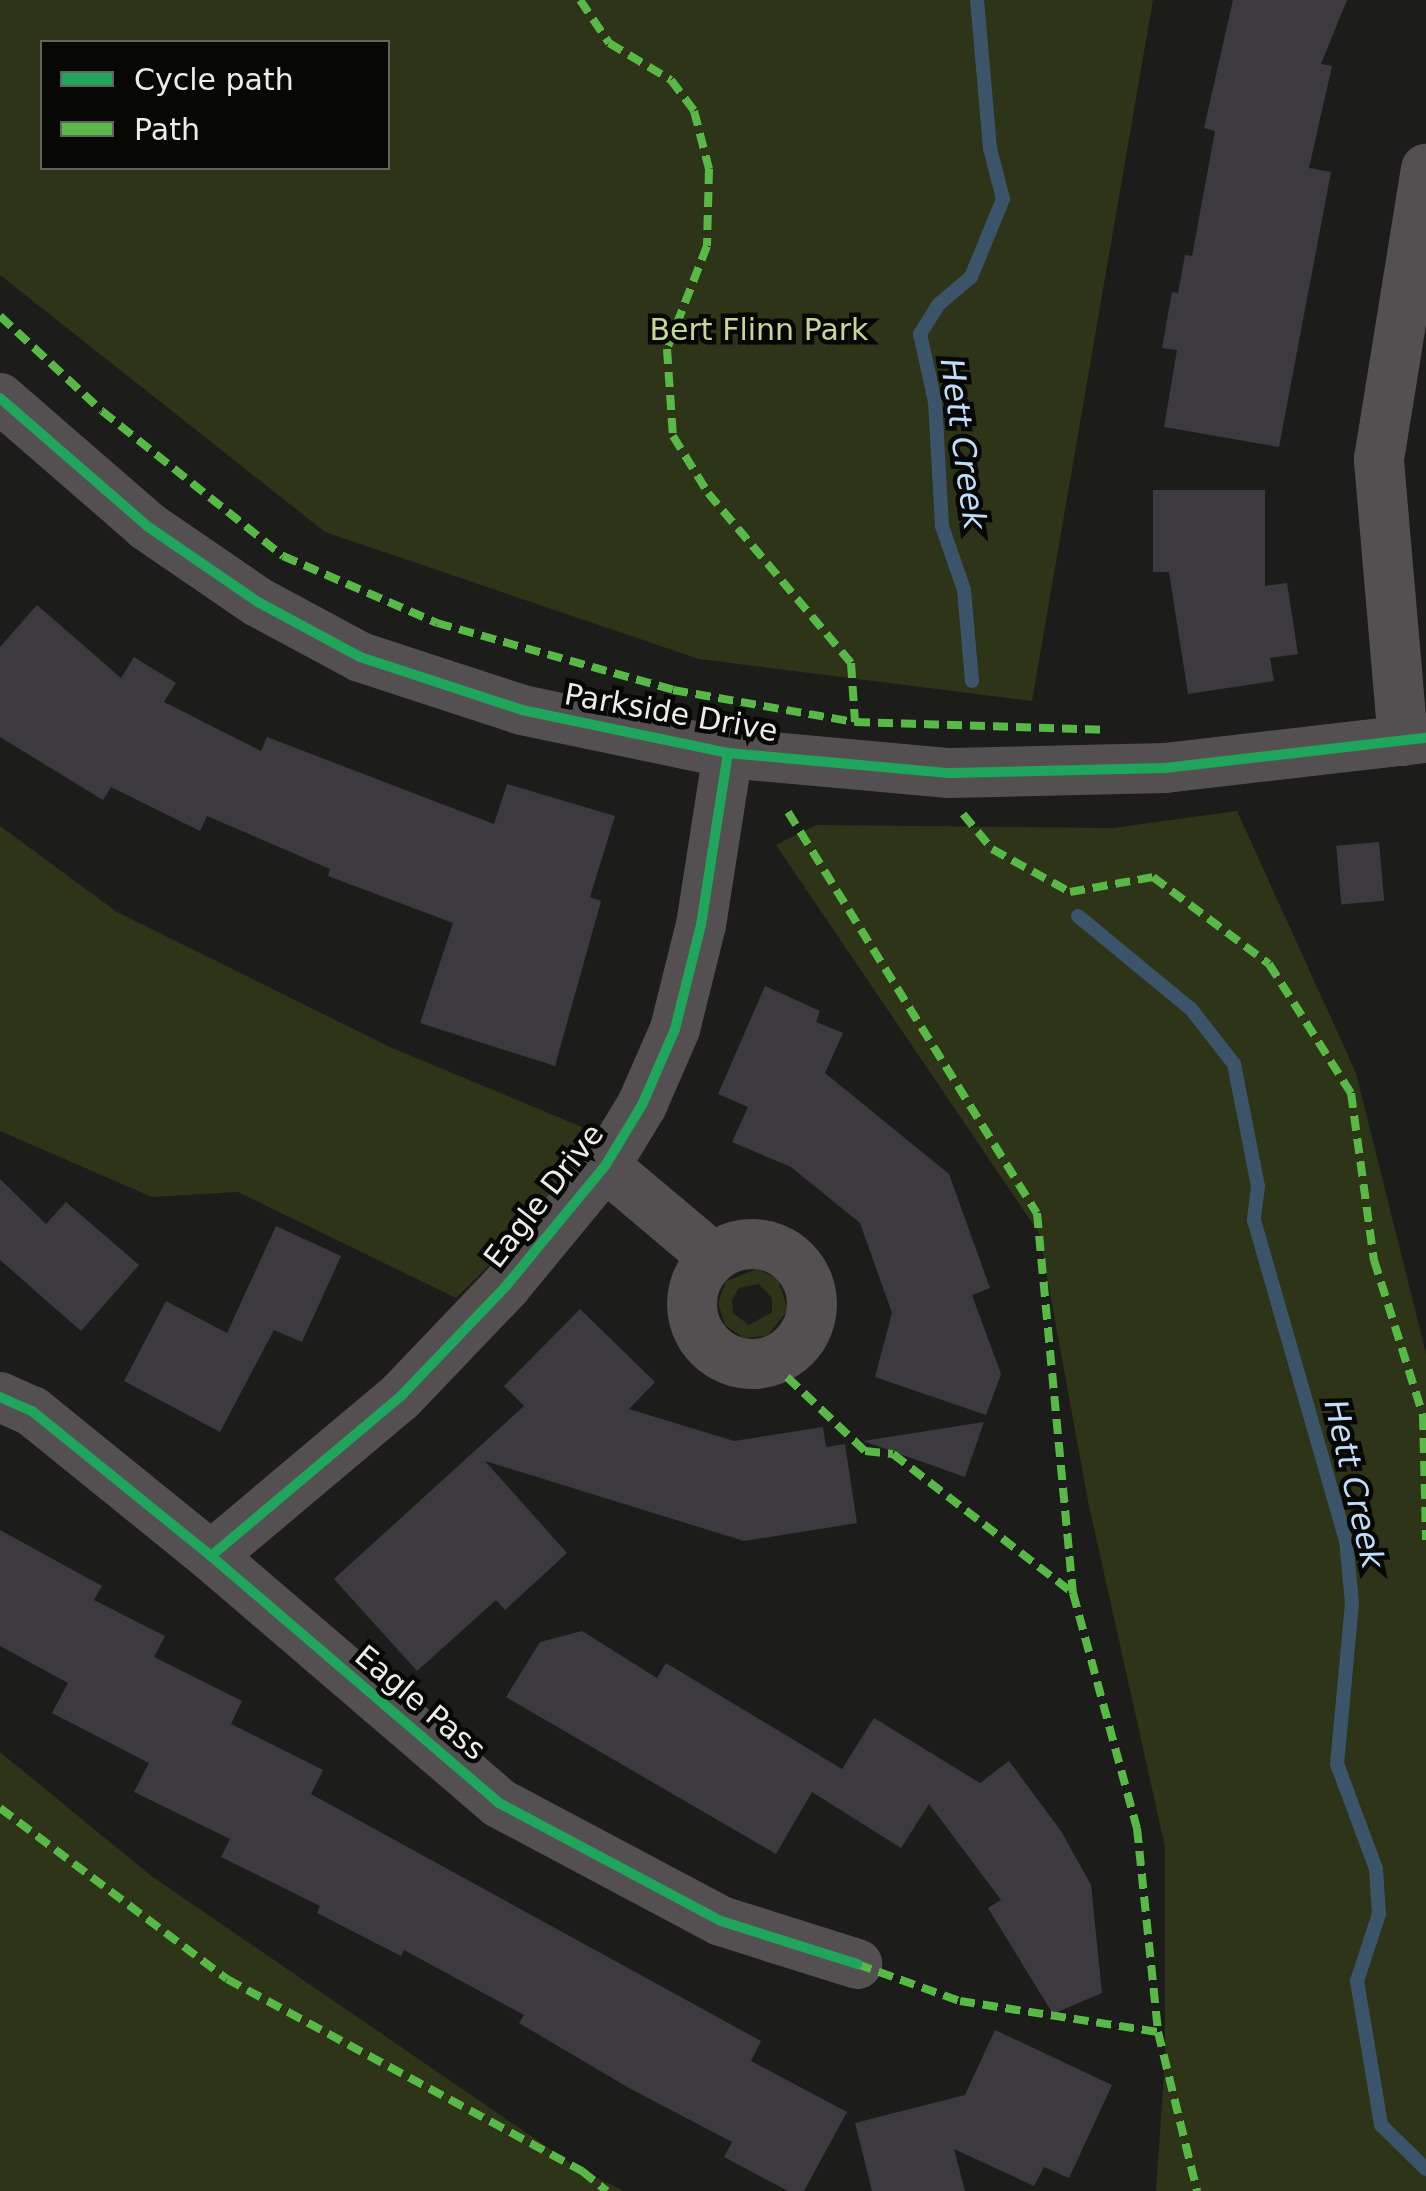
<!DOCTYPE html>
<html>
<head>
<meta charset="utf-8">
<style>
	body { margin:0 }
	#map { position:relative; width:1426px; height:2191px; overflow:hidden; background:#1c1c1a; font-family:"DejaVu Sans",sans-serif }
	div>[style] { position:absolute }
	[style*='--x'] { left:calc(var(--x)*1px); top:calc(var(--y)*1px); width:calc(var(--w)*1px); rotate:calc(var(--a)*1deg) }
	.green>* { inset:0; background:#2e3418 }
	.stream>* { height:14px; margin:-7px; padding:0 7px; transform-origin:7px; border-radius:7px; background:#3b546a }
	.building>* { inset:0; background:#3c3a3f; transform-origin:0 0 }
	.minor>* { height:50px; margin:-25px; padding:0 25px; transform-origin:25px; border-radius:25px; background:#545051 }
	.minor>.ring { margin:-25px; padding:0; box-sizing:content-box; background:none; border:50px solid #545051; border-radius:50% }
	.quiet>* { height:8px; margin-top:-4px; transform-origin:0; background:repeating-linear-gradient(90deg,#58b947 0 15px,transparent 0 23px) }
	.cycleway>* { height:10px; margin:-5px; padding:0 5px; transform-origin:5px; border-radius:5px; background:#20a55d }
	span { translate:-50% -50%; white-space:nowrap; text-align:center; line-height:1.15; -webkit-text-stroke:9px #070706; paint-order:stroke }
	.park-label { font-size:30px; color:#c7d699 }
	.street-label { font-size:30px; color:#ecece9 }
	.water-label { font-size:32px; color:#c0ddf9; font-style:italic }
	.legend { position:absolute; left:40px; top:40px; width:350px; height:130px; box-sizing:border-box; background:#070706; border:2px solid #636361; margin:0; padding:12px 18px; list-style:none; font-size:30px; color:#ecece9 }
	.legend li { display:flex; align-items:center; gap:20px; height:50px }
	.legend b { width:50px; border:2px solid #636361 }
</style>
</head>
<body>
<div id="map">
	<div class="green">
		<div style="clip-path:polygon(evenodd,0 0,1153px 0,1032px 701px,699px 659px,325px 532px,0 275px,0 0,42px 42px,388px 42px,388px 168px,42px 168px,42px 42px)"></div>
		<div style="clip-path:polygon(1237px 811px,1356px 1073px,1426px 1354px,1426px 2191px,1156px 2191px,1165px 2060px,1165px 1847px,1088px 1501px,1039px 1233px,776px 845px,816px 825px,1113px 828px)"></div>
		<div style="clip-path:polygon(0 826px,117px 912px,392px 1048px,601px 1135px,552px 1203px,456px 1298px,238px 1192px,152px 1197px,0 1131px)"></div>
		<div style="clip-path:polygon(evenodd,757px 1269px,778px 1279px,788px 1310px,767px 1336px,744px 1338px,725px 1325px,718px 1303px,726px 1281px,757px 1269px,759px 1284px,772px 1298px,772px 1312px,749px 1325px,733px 1313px,732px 1300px,739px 1288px,759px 1284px)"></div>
		<div style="clip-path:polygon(0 1752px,150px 1875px,582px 2171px,624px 2191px,0 2191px)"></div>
	</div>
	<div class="stream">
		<div style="--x:972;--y:681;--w:91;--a:-95"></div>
		<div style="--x:964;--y:590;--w:68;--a:-109"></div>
		<div style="--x:942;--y:526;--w:124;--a:-93.2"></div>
		<div style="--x:935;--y:402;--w:70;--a:-102.4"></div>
		<div style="--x:920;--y:334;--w:36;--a:-58"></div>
		<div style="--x:939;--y:304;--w:42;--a:-40.2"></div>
		<div style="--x:971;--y:277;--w:84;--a:-67.7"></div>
		<div style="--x:1003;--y:199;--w:53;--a:-104.3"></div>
		<div style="--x:990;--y:148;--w:149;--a:-95"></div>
		<div style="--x:1078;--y:916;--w:146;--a:39.5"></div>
		<div style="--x:1191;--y:1009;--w:70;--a:52"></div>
		<div style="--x:1234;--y:1064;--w:124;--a:78.9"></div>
		<div style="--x:1258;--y:1186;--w:34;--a:97"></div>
		<div style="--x:1254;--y:1220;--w:333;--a:74"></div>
		<div style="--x:1346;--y:1540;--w:63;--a:84.6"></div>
		<div style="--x:1352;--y:1603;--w:162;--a:95.3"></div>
		<div style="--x:1337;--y:1764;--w:112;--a:69.6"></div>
		<div style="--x:1376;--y:1869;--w:45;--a:86.2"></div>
		<div style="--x:1379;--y:1914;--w:71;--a:108.2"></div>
		<div style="--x:1357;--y:1981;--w:146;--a:80.5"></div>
		<div style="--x:1381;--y:2125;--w:63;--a:44.4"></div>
	</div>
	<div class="building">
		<div style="clip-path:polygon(1233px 0,1347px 0,1321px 64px,1332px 66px,1309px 168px,1331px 172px,1279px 447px,1164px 427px,1177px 350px,1162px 348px,1172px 292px,1178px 293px,1185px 255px,1192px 256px,1215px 131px,1204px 128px)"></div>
		<div style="clip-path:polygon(1153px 490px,1265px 490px,1265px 586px,1287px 583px,1298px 654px,1270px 658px,1274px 681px,1188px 694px,1169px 572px,1153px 572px)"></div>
		<div style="clip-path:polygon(37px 605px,121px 678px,134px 657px,176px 683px,164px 702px,261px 751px,267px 737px,494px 824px,507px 784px,615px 816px,590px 897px,601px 901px,555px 1066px,420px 1023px,453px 923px,328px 876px,330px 869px,207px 816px,200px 831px,111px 787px,103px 800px,0 737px,0 647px)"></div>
		<div style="left:1379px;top:842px;width:59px;height:43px;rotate:85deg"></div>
		<div style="clip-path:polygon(765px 986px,820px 1011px,816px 1022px,843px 1033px,825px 1073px,949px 1174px,990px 1288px,972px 1295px,1001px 1374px,986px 1415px,875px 1377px,892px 1313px,860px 1223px,791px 1167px,732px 1142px,748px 1107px,718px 1094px)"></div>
		<div style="clip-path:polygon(0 1179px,46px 1224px,66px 1202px,139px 1265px,81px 1331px,0 1260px)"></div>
		<div style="clip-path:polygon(276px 1226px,341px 1256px,302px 1342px,274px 1330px,220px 1432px,124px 1381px,166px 1301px,227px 1333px)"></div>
		<div style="clip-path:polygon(580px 1309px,655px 1382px,629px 1409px,734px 1441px,823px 1427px,826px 1447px,845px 1444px,857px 1523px,744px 1541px,485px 1461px,567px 1553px,505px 1610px,496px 1600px,417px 1671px,334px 1579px,524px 1406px,504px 1386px)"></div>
		<div style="clip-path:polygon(984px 1422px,965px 1477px,863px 1441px)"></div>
		<div style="clip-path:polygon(0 1530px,102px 1586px,94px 1600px,165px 1636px,154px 1657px,242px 1701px,231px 1724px,323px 1770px,311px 1794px,761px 2041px,751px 2061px,847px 2112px,804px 2191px,788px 2191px,724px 2157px,732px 2142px,629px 2088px,519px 2023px,524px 2015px,404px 1950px,401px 1956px,317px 1913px,320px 1906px,221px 1857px,230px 1839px,134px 1792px,149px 1763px,52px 1713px,68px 1683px,0 1646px)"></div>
		<div style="clip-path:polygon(582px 1631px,657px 1678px,666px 1663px,842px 1769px,874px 1718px,980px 1783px,1009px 1761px,1061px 1831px,1091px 1885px,1102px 1993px,1053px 2014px,988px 1908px,1001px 1900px,929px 1804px,901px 1848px,812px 1792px,776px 1854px,506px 1697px,540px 1642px)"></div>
		<div style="clip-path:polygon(995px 2030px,1112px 2085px,1069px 2178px,1044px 2167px,1034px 2186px,954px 2149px,965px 2191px,872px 2191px,855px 2123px,965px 2095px)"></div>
	</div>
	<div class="minor">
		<div style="--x:0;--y:398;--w:195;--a:41"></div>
		<div style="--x:147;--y:526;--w:135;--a:34.4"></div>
		<div style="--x:258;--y:602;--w:116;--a:28.3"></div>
		<div style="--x:360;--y:657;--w:170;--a:18.1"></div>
		<div style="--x:522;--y:710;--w:210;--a:11.8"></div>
		<div style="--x:728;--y:753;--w:222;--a:5.2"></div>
		<div style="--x:949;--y:773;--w:216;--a:-1.3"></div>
		<div style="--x:1165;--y:768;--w:263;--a:-6.6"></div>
		<div style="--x:1403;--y:741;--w:283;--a:-94.9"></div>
		<div style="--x:1379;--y:459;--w:294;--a:-80.8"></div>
		<div style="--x:605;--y:1166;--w:141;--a:40.1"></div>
		<div class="ring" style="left:692px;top:1244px;width:70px;height:70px"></div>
		<div style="--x:0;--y:1397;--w:35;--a:24"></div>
		<div style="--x:32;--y:1411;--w:230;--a:39"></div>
		<div style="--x:211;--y:1556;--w:379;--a:40.6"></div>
		<div style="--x:499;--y:1803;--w:251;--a:28"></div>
		<div style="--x:721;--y:1921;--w:143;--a:17.5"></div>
		<div style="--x:211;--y:1556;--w:248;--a:-40.1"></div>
		<div style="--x:401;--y:1396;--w:152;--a:-46.3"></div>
		<div style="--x:506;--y:1286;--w:156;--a:-50.5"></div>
		<div style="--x:605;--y:1166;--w:71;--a:-58.8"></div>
		<div style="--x:642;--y:1105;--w:83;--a:-66.5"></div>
		<div style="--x:675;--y:1029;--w:107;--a:-76"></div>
		<div style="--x:701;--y:925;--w:174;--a:-81.1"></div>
	</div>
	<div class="quiet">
		<div style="--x:580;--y:0;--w:52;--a:56"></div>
		<div style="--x:609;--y:43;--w:72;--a:30.8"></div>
		<div style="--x:671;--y:80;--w:39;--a:53"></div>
		<div style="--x:694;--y:111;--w:60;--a:75.5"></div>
		<div style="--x:709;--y:169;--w:77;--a:91.5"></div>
		<div style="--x:707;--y:246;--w:110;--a:111.2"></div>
		<div style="--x:667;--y:349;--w:87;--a:86.1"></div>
		<div style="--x:673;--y:436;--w:67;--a:58.4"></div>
		<div style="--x:708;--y:493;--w:222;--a:49.9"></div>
		<div style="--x:851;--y:663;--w:59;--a:86.1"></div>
		<div style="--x:0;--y:316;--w:139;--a:43"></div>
		<div style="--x:102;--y:411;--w:232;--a:38.7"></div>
		<div style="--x:283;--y:556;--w:168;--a:23.5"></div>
		<div style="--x:437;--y:623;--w:245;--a:15.8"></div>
		<div style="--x:673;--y:690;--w:185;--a:10"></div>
		<div style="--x:855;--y:722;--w:248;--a:1.8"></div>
		<div style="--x:788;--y:812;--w:472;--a:58.2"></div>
		<div style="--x:1037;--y:1213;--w:382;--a:84.6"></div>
		<div style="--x:1073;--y:1593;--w:244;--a:74.8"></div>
		<div style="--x:1137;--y:1828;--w:205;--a:84.1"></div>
		<div style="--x:1158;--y:2032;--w:164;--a:76.2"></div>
		<div style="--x:963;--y:814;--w:45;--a:50.4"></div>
		<div style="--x:992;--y:849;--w:89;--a:28.9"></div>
		<div style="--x:1070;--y:892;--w:84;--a:-10.2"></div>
		<div style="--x:1153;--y:877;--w:145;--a:36.9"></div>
		<div style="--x:1269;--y:964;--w:153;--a:57.6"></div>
		<div style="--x:1351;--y:1093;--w:169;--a:82.2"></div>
		<div style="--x:1374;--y:1260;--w:163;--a:72.5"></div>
		<div style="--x:1423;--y:1415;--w:125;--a:88.6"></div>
		<div style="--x:787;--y:1377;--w:108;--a:43.5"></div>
		<div style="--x:865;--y:1451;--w:28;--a:6"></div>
		<div style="--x:893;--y:1454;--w:227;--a:37.7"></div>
		<div style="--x:0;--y:1808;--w:284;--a:37"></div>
		<div style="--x:227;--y:1979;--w:404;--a:28.4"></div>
		<div style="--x:582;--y:2171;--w:32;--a:39"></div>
		<div style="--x:857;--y:1964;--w:109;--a:19.8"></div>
		<div style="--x:960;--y:2001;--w:200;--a:8.9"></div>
	</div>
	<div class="cycleway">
		<div style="--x:0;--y:398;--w:195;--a:41"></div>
		<div style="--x:147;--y:526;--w:135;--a:34.4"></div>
		<div style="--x:258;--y:602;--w:116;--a:28.3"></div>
		<div style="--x:360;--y:657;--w:170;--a:18.1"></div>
		<div style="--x:522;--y:710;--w:210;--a:11.8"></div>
		<div style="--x:728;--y:753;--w:222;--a:5.2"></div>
		<div style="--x:949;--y:773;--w:216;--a:-1.3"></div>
		<div style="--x:1165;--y:768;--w:263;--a:-6.6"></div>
		<div style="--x:0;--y:1397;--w:35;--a:24"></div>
		<div style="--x:32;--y:1411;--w:230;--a:39"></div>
		<div style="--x:211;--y:1556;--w:379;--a:40.6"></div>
		<div style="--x:499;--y:1803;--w:251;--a:28"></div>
		<div style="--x:721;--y:1921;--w:143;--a:17.5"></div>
		<div style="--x:211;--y:1556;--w:248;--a:-40.1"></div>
		<div style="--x:401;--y:1396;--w:152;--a:-46.3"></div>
		<div style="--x:506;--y:1286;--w:156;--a:-50.5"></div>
		<div style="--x:605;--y:1166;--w:71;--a:-58.8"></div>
		<div style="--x:642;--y:1105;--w:83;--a:-66.5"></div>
		<div style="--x:675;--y:1029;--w:107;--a:-76"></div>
		<div style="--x:701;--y:925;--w:174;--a:-81.1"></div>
	</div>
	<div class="park-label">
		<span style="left:759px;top:330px">Bert Flinn Park</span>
	</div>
	<div class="street-label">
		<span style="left:671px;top:713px;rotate:10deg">Parkside Drive</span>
		<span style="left:544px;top:1196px;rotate:-52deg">Eagle Drive</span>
		<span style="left:420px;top:1703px;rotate:40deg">Eagle Pass</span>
	</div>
	<div class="water-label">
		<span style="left:963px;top:444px;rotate:82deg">Hett Creek</span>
		<span style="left:1354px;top:1484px;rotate:77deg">Hett Creek</span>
	</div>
	<ul class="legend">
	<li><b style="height:12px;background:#20a55d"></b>Cycle path</li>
	<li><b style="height:12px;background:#58b947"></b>Path</li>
	</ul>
</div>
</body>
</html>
